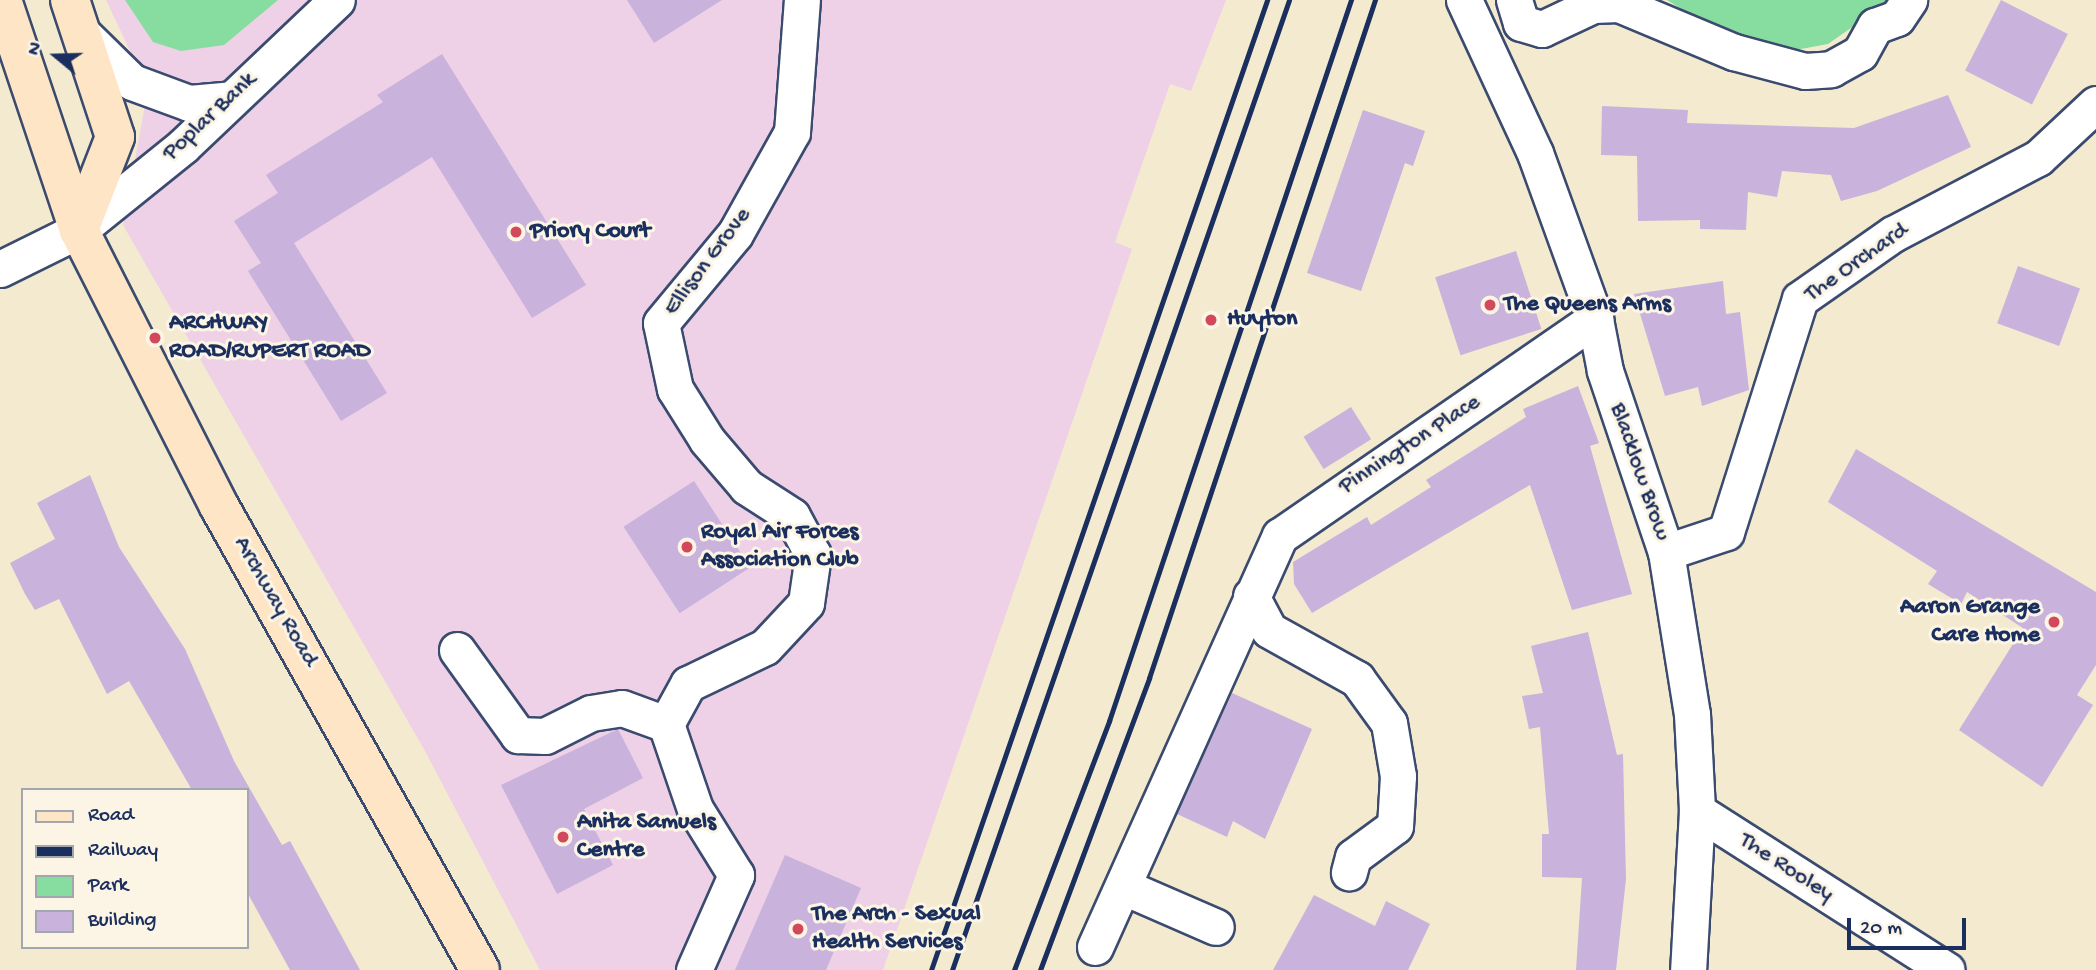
<!DOCTYPE html>
<html>
<head>
<meta charset="utf-8">
<style>
	body { margin:0 }
	#map { position:relative; width:2096px; height:970px; overflow:hidden; background:#f3ead0; font-family:"Gochi Hand",sans-serif }
	div>[style] { position:absolute }
	[style*='--x'] { left:calc(var(--x)*1px); top:calc(var(--y)*1px); width:calc(var(--w)*1px); rotate:calc(var(--a)*1deg) }
	.built>* { inset:0; background:#eed0e7 }
	.green>* { inset:0; background:#87dc9f }
	.building>* { inset:0; background:#c9b2dc; transform-origin:0 0 }
	.roads { filter:drop-shadow(2px 0 #3b4b6f) drop-shadow(-2px 0 #3b4b6f) drop-shadow(0 2px #3b4b6f) drop-shadow(0 -2px #3b4b6f) }
	.street>* { height:35px; margin:-17.5px; padding:0 17.5px; transform-origin:17.5px; border-radius:17.5px; background:#fff }
	.secondary>* { height:38px; margin:-19px; padding:0 19px; transform-origin:19px; border-radius:19px; background:#fde5c5 }
	.rail>* { height:5px; margin:-2.5px; padding:0 2.5px; transform-origin:2.5px; border-radius:2.5px; background:#1b2f5e }
	.dots>* { width:19px; height:19px; translate:-50% -50%; box-sizing:border-box; border:4px solid #fcf5e5; border-radius:50% }
	span { translate:-50% -50%; white-space:nowrap; text-align:center; line-height:1.15; -webkit-text-stroke:6px #fcf5e5; paint-order:stroke }
	.street-label { font-size:24px; color:#1b2f5e }
	.poi-label { font-size:24px; color:#1b2f5e; font-weight:700 }
	.left { translate:0 -50%; text-align:left }
	.right { translate:-100% -50%; text-align:right }
	.legend { position:absolute; left:21px; top:788px; width:228px; height:161px; box-sizing:border-box; background:#fcf5e5; border:2px solid #a2a6af; margin:0; padding:9px 12px; list-style:none; font-size:21px; color:#1b2f5e }
	.legend li { display:flex; align-items:center; gap:14px; height:35px }
	.legend b { width:35px; border:2px solid #a2a6af }
	.north { position:absolute; left:21px; top:21px; width:70px; height:70px; -webkit-text-stroke:5px #fcf5e5; paint-order:stroke; rotate:289deg; font-size:19px; font-weight:700; line-height:28px; text-align:center; color:#1b2f5e }
	.north::after { content:''; display:block; margin:auto; width:24px; height:32px; background:#1b2f5e; clip-path:polygon(50% 0,100% 100%,50% 72%,0 100%) }
	.scale { position:absolute; left:1847px; top:918px; width:119px; height:32px; box-sizing:border-box; border:4px solid #1b2f5e; border-top:0; padding-left:9px; font-size:21px; line-height:24px; white-space:nowrap; color:#1b2f5e; -webkit-text-stroke:5px #fcf5e5; paint-order:stroke }
</style>
</head>
<body>
<div id="map">
	<div class="built">
		<div style="clip-path:polygon(106px 0,1226px 0,1191px 91px,1170px 84px,1115px 242px,1132px 249px,883px 970px,540px 970px,425px 751px,123px 225px,148px 89px)"></div>
	</div>
	<div class="green">
		<div style="clip-path:polygon(125px 0,278px 0,224px 45px,181px 51px,153px 42px)"></div>
		<div style="clip-path:polygon(1667px 0,1891px 0,1828px 44px,1790px 51px,1697px 19px)"></div>
	</div>
	<div class="building">
		<div style="clip-path:polygon(627px 0,722px 0,654px 43px)"></div>
		<div style="left:2001px;top:0;width:75px;height:79px;rotate:27deg"></div>
		<div style="clip-path:polygon(442px 54px,586px 285px,532px 318px,432px 157px,294px 243px,387px 393px,341px 421px,248px 271px,261px 263px,234px 221px,278px 193px,266px 175px,383px 102px,377px 95px)"></div>
		<div style="clip-path:polygon(1948px 95px,1971px 147px,1877px 191px,1841px 201px,1831px 175px,1782px 171px,1777px 197px,1748px 192px,1746px 230px,1700px 229px,1700px 220px,1638px 221px,1637px 156px,1601px 155px,1602px 106px,1688px 110px,1687px 123px,1854px 128px)"></div>
		<div style="clip-path:polygon(1363px 110px,1425px 131px,1413px 166px,1405px 163px,1361px 291px,1307px 273px)"></div>
		<div style="left:1516px;top:251px;width:82px;height:85px;rotate:72deg"></div>
		<div style="left:2018px;top:266px;width:66px;height:61px;rotate:20deg"></div>
		<div style="clip-path:polygon(1723px 281px,1726px 314px,1740px 312px,1749px 390px,1702px 406px,1698px 387px,1665px 396px,1634px 294px)"></div>
		<div style="clip-path:polygon(1578px 386px,1599px 443px,1590px 446px,1632px 594px,1572px 610px,1530px 485px,1312px 613px,1294px 584px,1293px 562px,1367px 517px,1371px 525px,1431px 487px,1426px 480px,1526px 417px,1523px 409px)"></div>
		<div style="left:1351px;top:407px;width:38px;height:56px;rotate:58deg"></div>
		<div style="clip-path:polygon(1856px 449px,2096px 592px,2096px 665px,2077px 695px,2093px 705px,2042px 787px,1959px 730px,2023px 628px,1967px 592px,1961px 604px,1928px 584px,1937px 571px,1828px 502px)"></div>
		<div style="clip-path:polygon(90px 475px,119px 547px,185px 649px,234px 761px,282px 845px,290px 841px,360px 970px,290px 970px,247px 892px,247px 790px,192px 790px,129px 681px,107px 694px,59px 599px,35px 610px,25px 594px,10px 563px,55px 539px,37px 503px)"></div>
		<div style="left:694px;top:481px;width:103px;height:84px;rotate:57deg"></div>
		<div style="clip-path:polygon(1588px 632px,1617px 755px,1623px 754px,1626px 879px,1616px 970px,1576px 970px,1582px 878px,1542px 877px,1542px 834px,1549px 834px,1540px 727px,1529px 729px,1522px 696px,1543px 693px,1531px 646px)"></div>
		<div style="clip-path:polygon(1232px 693px,1312px 729px,1265px 839px,1233px 821px,1227px 837px,1177px 814px)"></div>
		<div style="clip-path:polygon(618px 729px,643px 778px,584px 809px,613px 865px,557px 894px,501px 785px)"></div>
		<div style="clip-path:polygon(785px 855px,861px 888px,826px 970px,735px 970px)"></div>
		<div style="clip-path:polygon(1314px 895px,1375px 926px,1386px 901px,1430px 924px,1408px 970px,1273px 970px)"></div>
	</div>
	<div class="roads">
		<div class="street">
			<div style="--x:1464;--y:0;--w:169;--a:65.1"></div>
			<div style="--x:1535;--y:153;--w:177;--a:70.1"></div>
			<div style="--x:1595;--y:319;--w:53;--a:79.1"></div>
			<div style="--x:1605;--y:371;--w:191;--a:71.4"></div>
			<div style="--x:1666;--y:552;--w:164;--a:80.9"></div>
			<div style="--x:1692;--y:714;--w:97;--a:87"></div>
			<div style="--x:1697;--y:811;--w:159;--a:93.2"></div>
			<div style="--x:1514;--y:0;--w:24;--a:73"></div>
			<div style="--x:1521;--y:23;--w:22;--a:16"></div>
			<div style="--x:1542;--y:29;--w:56;--a:-25.2"></div>
			<div style="--x:1593;--y:5;--w:26;--a:-2"></div>
			<div style="--x:1619;--y:4;--w:125;--a:22.7"></div>
			<div style="--x:1734;--y:52;--w:73;--a:15"></div>
			<div style="--x:1805;--y:71;--w:26;--a:-4"></div>
			<div style="--x:1831;--y:69;--w:33;--a:-29"></div>
			<div style="--x:1860;--y:53;--w:31;--a:-61"></div>
			<div style="--x:1875;--y:26;--w:23;--a:-20"></div>
			<div style="--x:1897;--y:18;--w:22;--a:-56"></div>
			<div style="--x:81;--y:32;--w:71;--a:44.4"></div>
			<div style="--x:132;--y:82;--w:61;--a:20.2"></div>
			<div style="--x:189;--y:103;--w:37;--a:-5"></div>
			<div style="--x:0;--y:269;--w:88;--a:-26.3"></div>
			<div style="--x:79;--y:230;--w:134;--a:-38.9"></div>
			<div style="--x:183;--y:146;--w:212;--a:-43.5"></div>
			<div style="--x:1666;--y:552;--w:63;--a:-18.4"></div>
			<div style="--x:1726;--y:532;--w:244;--a:-72.4"></div>
			<div style="--x:1800;--y:299;--w:113;--a:-35"></div>
			<div style="--x:1893;--y:234;--w:164;--a:-27.7"></div>
			<div style="--x:2038;--y:158;--w:79;--a:-43"></div>
			<div style="--x:1251;--y:596;--w:38;--a:62"></div>
			<div style="--x:1269;--y:630;--w:101;--a:29.1"></div>
			<div style="--x:1357;--y:679;--w:54;--a:54"></div>
			<div style="--x:1389;--y:723;--w:54;--a:80.4"></div>
			<div style="--x:1398;--y:776;--w:50;--a:93.4"></div>
			<div style="--x:1395;--y:826;--w:52;--a:143.6"></div>
			<div style="--x:1353;--y:857;--w:16;--a:105"></div>
			<div style="--x:457;--y:650;--w:105;--a:54.3"></div>
			<div style="--x:518;--y:735;--w:27;--a:2"></div>
			<div style="--x:545;--y:736;--w:51;--a:-26.6"></div>
			<div style="--x:591;--y:713;--w:31;--a:-9"></div>
			<div style="--x:622;--y:708;--w:47;--a:20"></div>
			<div style="--x:1697;--y:811;--w:296;--a:32.5"></div>
			<div style="--x:1124;--y:887;--w:100;--a:23.5"></div>
			<div style="--x:1095;--y:947;--w:451;--a:-65.8"></div>
			<div style="--x:1280;--y:536;--w:383;--a:-34.6"></div>
			<div style="--x:694;--y:970;--w:104;--a:-66.1"></div>
			<div style="--x:736;--y:875;--w:78;--a:-121.8"></div>
			<div style="--x:695;--y:809;--w:90;--a:-108.8"></div>
			<div style="--x:666;--y:724;--w:46;--a:-61.2"></div>
			<div style="--x:688;--y:684;--w:85;--a:-25.7"></div>
			<div style="--x:765;--y:647;--w:60;--a:-47"></div>
			<div style="--x:806;--y:603;--w:49;--a:-81.7"></div>
			<div style="--x:813;--y:555;--w:44;--a:-118.3"></div>
			<div style="--x:792;--y:516;--w:54;--a:-147.2"></div>
			<div style="--x:747;--y:487;--w:62;--a:-130.4"></div>
			<div style="--x:707;--y:440;--w:60;--a:-122.1"></div>
			<div style="--x:675;--y:389;--w:67;--a:-102"></div>
			<div style="--x:661;--y:323;--w:116;--a:-50.3"></div>
			<div style="--x:735;--y:234;--w:117;--a:-60.8"></div>
			<div style="--x:792;--y:132;--w:132;--a:-85.7"></div>
		</div>
		<div class="secondary">
			<div style="--x:2;--y:0;--w:243;--a:71.5"></div>
			<div style="--x:79;--y:230;--w:309;--a:63.1"></div>
			<div style="--x:219;--y:506;--w:532;--a:60.64"></div>
			<div style="--x:70;--y:0;--w:144;--a:71.8"></div>
			<div style="--x:115;--y:137;--w:100;--a:111.2"></div>
		</div>
	</div>
	<div class="rail">
		<div style="--x:931;--y:970;--w:1027;--a:-70.89"></div>
		<div style="--x:952;--y:970;--w:1027;--a:-70.84"></div>
		<div style="--x:1014;--y:970;--w:267;--a:-69.1"></div>
		<div style="--x:1109;--y:721;--w:761;--a:-71.45"></div>
		<div style="--x:1040;--y:970;--w:312;--a:-69.5"></div>
		<div style="--x:1149;--y:678;--w:715;--a:-71.57"></div>
	</div>
	<div class="dots">
		<div style="left:516px;top:232px;background:#d1495b"></div>
		<div style="left:1490px;top:305px;background:#d1495b"></div>
		<div style="left:1211px;top:320px;background:#d1495b"></div>
		<div style="left:155px;top:338px;background:#d1495b"></div>
		<div style="left:687px;top:547px;background:#d1495b"></div>
		<div style="left:2054px;top:622px;background:#d1495b"></div>
		<div style="left:563px;top:837px;background:#d1495b"></div>
		<div style="left:798px;top:929px;background:#d1495b"></div>
	</div>
	<div class="street-label">
		<span style="left:210px;top:117px;rotate:-43deg">Poplar Bank</span>
		<span style="left:708px;top:262px;rotate:-53deg">Ellison Grove</span>
		<span style="left:1857px;top:263px;rotate:-35deg">The Orchard</span>
		<span style="left:1410px;top:445px;rotate:-33deg">Pinnington Place</span>
		<span style="left:1639px;top:472px;rotate:71deg">Blacklow Brow</span>
		<span style="left:275px;top:602px;rotate:60deg">Archway Road</span>
		<span style="left:1786px;top:868px;rotate:33deg">The Rooley</span>
	</div>
	<div class="poi-label">
		<span class="left" style="left:530px;top:232px">Priory Court</span>
		<span class="left" style="left:1504px;top:305px">The Queens Arms</span>
		<span class="left" style="left:1227px;top:320px">Huyton</span>
		<span class="left" style="left:169px;top:338px">ARCHWAY<br>ROAD/RUPERT ROAD</span>
		<span class="left" style="left:701px;top:547px">Royal Air Forces<br>Association Club</span>
		<span class="right" style="left:2040px;top:622px">Aaron Grange<br>Care Home</span>
		<span class="left" style="left:577px;top:837px">Anita Samuels<br>Centre</span>
		<span class="left" style="left:812px;top:929px">The Arch - Sexual<br>Health Services</span>
	</div>
	<ul class="legend">
	<li><b style="height:9px;background:#fde5c5"></b>Road</li>
	<li><b style="height:9px;background:#1b2f5e"></b>Railway</li>
	<li><b style="height:19px;background:#87dc9f"></b>Park</li>
	<li><b style="height:19px;background:#c9b2dc"></b>Building</li>
	</ul>
	<div class="north">N</div>
	<div class="scale">20 m</div>
</div>
</body>
</html>
